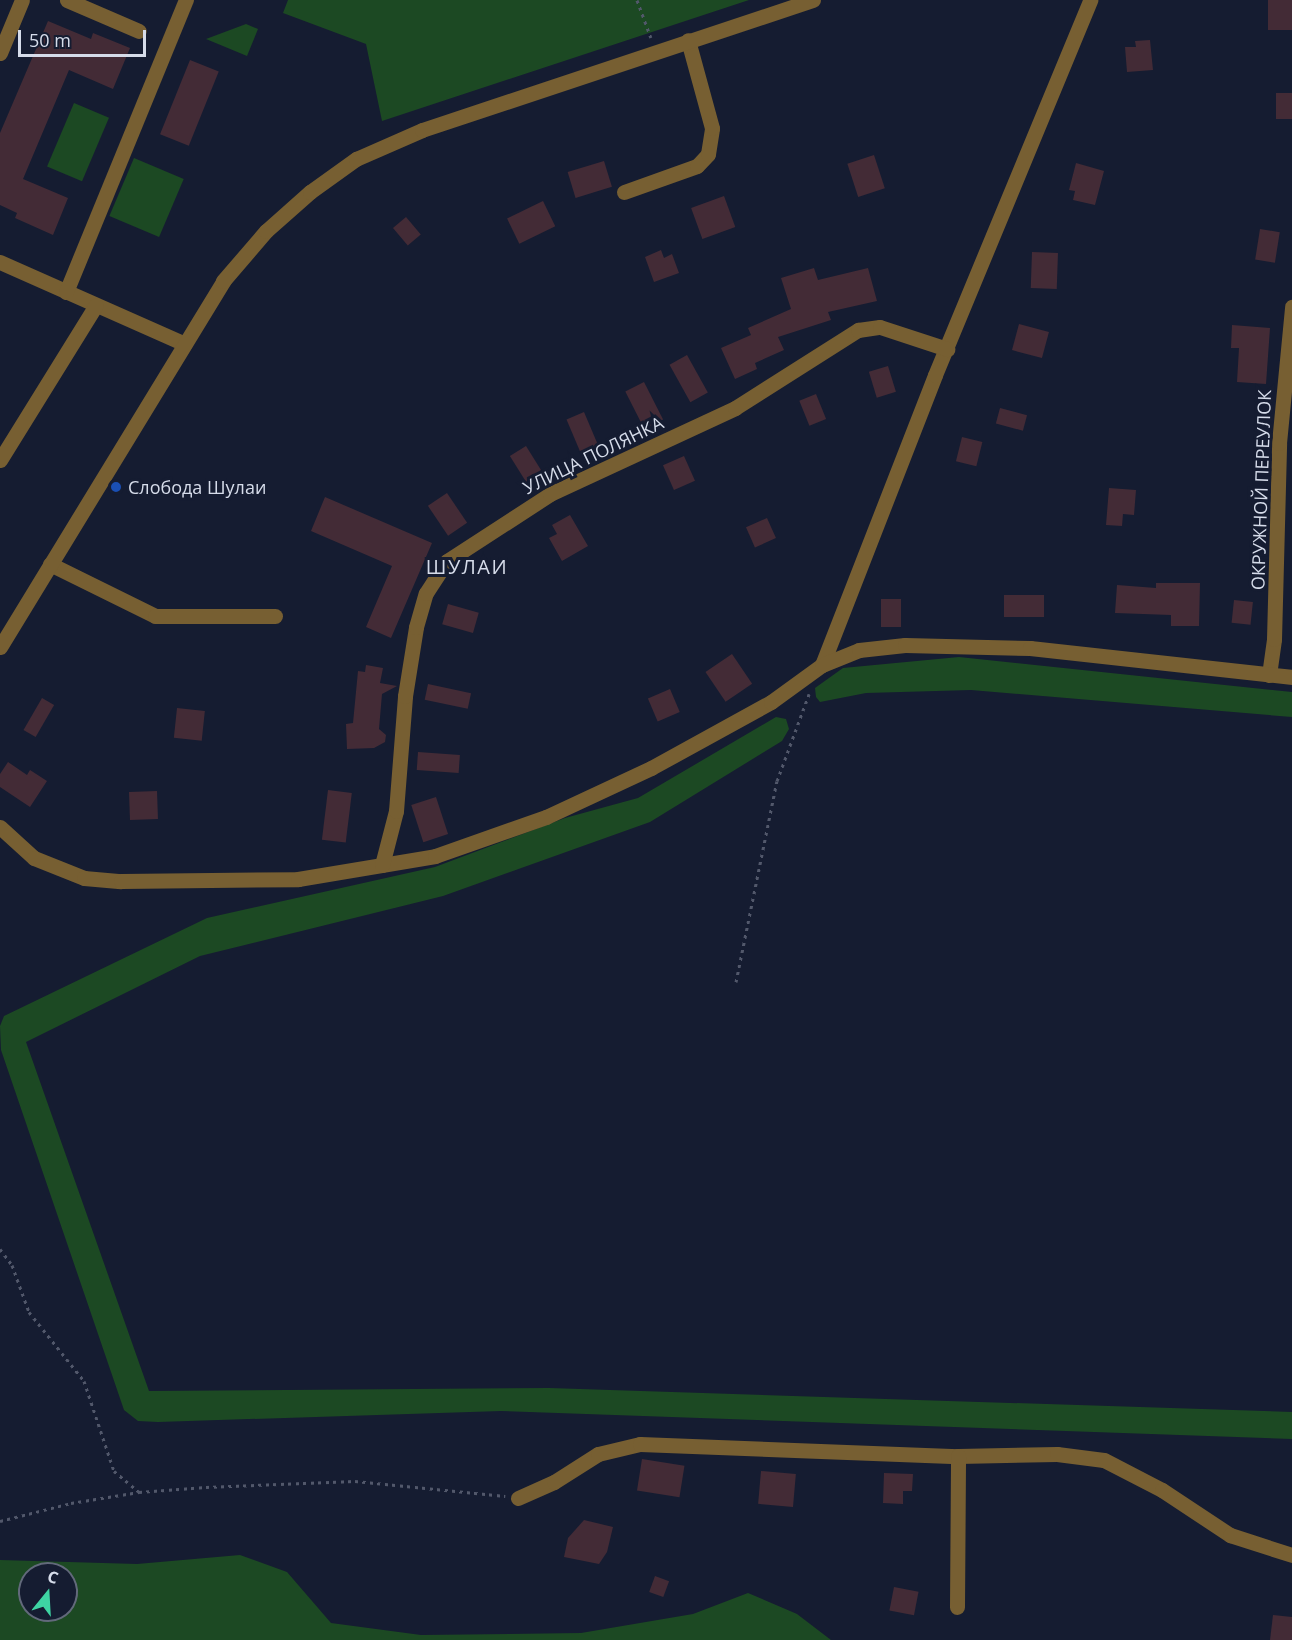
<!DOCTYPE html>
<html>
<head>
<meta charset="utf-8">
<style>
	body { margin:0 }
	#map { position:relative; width:1292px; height:1640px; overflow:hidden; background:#151c31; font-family:"Open Sans",sans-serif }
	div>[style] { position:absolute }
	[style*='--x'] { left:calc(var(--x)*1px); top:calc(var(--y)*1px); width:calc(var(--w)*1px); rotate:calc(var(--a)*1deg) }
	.green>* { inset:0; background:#1c4923; transform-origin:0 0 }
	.building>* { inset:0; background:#432b36; transform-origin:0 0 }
	.path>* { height:3px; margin-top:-1.5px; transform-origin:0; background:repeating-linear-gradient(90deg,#52586b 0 3px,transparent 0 7.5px) }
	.minor>* { height:15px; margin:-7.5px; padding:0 7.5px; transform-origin:7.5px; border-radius:7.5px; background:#775f32 }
	.dots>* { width:16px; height:16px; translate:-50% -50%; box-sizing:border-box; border:3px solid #151c31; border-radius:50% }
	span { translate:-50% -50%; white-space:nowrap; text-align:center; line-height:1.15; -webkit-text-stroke:6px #151c31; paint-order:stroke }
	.street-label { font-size:18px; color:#d6dcea }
	.poi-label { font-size:18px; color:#d6dcea }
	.left { translate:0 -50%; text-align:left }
	.neighbourhood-label { font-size:20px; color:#d6dcea; letter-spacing:1.5px }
	.north { position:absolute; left:18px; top:1562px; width:60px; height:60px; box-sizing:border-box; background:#151c31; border:2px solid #62697b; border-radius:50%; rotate:18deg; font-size:16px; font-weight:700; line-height:24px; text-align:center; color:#d6dcea }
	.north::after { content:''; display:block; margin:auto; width:21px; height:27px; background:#3ed4a3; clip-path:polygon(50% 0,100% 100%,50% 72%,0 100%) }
	.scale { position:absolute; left:18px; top:30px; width:128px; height:27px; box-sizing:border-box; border:3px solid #d6dcea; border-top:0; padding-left:8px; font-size:18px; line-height:21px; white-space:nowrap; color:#d6dcea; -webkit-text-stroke:4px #151c31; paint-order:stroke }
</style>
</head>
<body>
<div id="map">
	<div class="green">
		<div style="clip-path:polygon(288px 0,749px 0,382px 121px,366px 44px,283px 13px)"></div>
		<div style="clip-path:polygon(246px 24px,258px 29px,247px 56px,206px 39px)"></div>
		<div style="left:74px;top:103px;width:38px;height:69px;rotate:23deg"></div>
		<div style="left:134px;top:158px;width:54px;height:63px;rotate:23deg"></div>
		<div style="clip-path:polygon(959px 657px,1292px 692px,1292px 717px,971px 690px,866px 693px,820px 702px,816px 697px,815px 688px,843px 668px)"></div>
		<div style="clip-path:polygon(776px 717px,786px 719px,789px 729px,782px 741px,650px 822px,443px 896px,200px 956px,26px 1042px,149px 1391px,549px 1388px,1292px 1412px,1292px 1439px,501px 1411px,158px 1422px,138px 1421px,124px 1410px,1px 1050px,0 1026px,4px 1016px,207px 918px,435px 867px,565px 818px,638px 798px)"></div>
		<div style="clip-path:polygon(evenodd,240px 1555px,287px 1572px,331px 1623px,421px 1635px,581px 1633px,693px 1614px,748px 1593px,797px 1614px,831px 1640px,0 1640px,0 1560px,137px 1564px,240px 1555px,30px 1574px,66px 1574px,66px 1610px,30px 1610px,30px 1574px)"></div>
	</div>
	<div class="building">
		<div style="left:1268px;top:0;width:24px;height:30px"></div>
		<div style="clip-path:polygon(48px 21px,91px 39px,93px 33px,130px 48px,113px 89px,69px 70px,23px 179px,68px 198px,53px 235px,15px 218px,17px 213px,0 205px,0 133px)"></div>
		<div style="clip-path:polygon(1150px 40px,1153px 70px,1127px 72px,1125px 47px,1136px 47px,1135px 41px)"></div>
		<div style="left:190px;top:60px;width:31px;height:80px;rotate:22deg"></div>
		<div style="left:1276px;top:93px;width:16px;height:26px"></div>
		<div style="left:874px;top:155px;width:35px;height:28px;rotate:72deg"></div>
		<div style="left:604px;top:161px;width:27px;height:38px;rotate:73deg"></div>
		<div style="clip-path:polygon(1076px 163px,1104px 171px,1095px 205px,1073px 200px,1075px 191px,1069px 190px)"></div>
		<div style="left:724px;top:196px;width:33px;height:35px;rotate:70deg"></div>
		<div style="left:543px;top:201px;width:28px;height:40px;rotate:64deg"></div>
		<div style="left:406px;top:217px;width:23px;height:17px;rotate:50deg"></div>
		<div style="left:1260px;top:229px;width:20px;height:31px;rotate:9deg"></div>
		<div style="clip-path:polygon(661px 250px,664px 258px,672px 254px,679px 273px,654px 282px,645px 257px)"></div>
		<div style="left:1032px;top:252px;width:26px;height:36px;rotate:2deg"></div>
		<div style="clip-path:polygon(814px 268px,818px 280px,868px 268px,877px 301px,828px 312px,831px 320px,778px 337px,784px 350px,755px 363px,757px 369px,735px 379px,721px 348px,751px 335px,748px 328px,791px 309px,781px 278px)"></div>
		<div style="left:1019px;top:324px;width:31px;height:27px;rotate:15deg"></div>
		<div style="clip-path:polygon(1232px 325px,1270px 328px,1266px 384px,1237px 382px,1239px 348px,1231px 348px)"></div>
		<div style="left:687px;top:355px;width:43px;height:20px;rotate:61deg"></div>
		<div style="left:888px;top:366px;width:27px;height:20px;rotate:73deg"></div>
		<div style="left:644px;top:382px;width:42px;height:21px;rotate:63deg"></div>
		<div style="left:816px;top:394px;width:27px;height:18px;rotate:68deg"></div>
		<div style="left:1000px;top:408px;width:28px;height:16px;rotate:15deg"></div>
		<div style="left:584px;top:412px;width:41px;height:19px;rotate:67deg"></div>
		<div style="left:962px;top:437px;width:21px;height:25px;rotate:14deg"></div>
		<div style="left:526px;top:446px;width:36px;height:19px;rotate:58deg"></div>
		<div style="left:684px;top:456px;width:27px;height:23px;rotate:66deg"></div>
		<div style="clip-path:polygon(1109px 488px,1136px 490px,1134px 515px,1123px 514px,1122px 526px,1106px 525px)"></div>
		<div style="left:447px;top:493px;width:36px;height:23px;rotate:56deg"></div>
		<div style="clip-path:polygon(325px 497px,432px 543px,391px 638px,366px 627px,392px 566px,311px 531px)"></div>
		<div style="clip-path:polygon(570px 515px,588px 546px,562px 561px,549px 538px,557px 534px,552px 525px)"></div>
		<div style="left:767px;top:518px;width:22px;height:23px;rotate:66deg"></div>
		<div style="clip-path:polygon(1156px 583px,1200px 583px,1199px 626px,1171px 626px,1171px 615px,1115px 613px,1117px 585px,1156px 588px)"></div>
		<div style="left:1004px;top:595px;width:40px;height:22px"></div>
		<div style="left:881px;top:599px;width:20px;height:28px"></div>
		<div style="left:1234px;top:600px;width:19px;height:23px;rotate:6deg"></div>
		<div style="left:448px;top:604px;width:32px;height:21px;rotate:16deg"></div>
		<div style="left:732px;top:654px;width:36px;height:32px;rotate:56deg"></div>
		<div style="clip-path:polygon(366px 665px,383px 668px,380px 683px,397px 686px,382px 694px,379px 729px,386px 735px,385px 742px,374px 748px,347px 749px,346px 724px,353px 723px,358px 671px,365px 672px)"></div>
		<div style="left:428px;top:684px;width:44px;height:16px;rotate:12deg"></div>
		<div style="left:670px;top:689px;width:25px;height:24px;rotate:67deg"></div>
		<div style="left:42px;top:698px;width:14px;height:37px;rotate:30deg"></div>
		<div style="left:177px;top:708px;width:28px;height:30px;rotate:6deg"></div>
		<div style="left:418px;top:752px;width:42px;height:18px;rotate:4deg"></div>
		<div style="clip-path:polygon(8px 762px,27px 775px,30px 770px,47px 781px,30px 807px,0 787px,0 774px)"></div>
		<div style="left:328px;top:790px;width:24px;height:50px;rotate:7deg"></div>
		<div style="left:157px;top:791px;width:28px;height:28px;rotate:88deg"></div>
		<div style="left:436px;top:797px;width:39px;height:26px;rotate:72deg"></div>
		<div style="left:642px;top:1459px;width:43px;height:32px;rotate:9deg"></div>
		<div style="left:761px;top:1471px;width:35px;height:33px;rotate:5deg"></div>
		<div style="clip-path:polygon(884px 1473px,913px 1474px,912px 1491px,903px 1491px,903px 1504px,883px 1503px)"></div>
		<div style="clip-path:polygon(584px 1520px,613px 1527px,607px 1552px,599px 1564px,564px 1557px,568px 1538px)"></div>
		<div style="left:655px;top:1576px;width:15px;height:17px;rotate:20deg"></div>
		<div style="left:894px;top:1587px;width:25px;height:24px;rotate:11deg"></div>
		<div style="clip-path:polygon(1273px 1615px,1292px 1617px,1292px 1640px,1270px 1640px)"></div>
	</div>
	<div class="path">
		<div style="--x:637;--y:0;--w:40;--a:69.8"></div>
		<div style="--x:736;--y:982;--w:205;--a:-78.5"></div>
		<div style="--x:777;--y:781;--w:93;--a:-69.8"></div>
		<div style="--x:0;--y:1249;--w:20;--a:53"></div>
		<div style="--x:12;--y:1265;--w:50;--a:70.1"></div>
		<div style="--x:29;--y:1312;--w:88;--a:51.4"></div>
		<div style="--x:84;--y:1381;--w:95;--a:71.6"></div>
		<div style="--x:114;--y:1471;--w:33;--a:40"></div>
		<div style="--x:0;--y:1521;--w:73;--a:-14.2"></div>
		<div style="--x:71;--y:1503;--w:69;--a:-9.2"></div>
		<div style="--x:139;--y:1492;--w:67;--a:-4.3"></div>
		<div style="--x:206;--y:1487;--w:149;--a:-2.3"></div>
		<div style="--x:355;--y:1481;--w:151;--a:5.7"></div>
	</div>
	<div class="minor">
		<div style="--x:67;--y:0;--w:78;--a:23.3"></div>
		<div style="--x:0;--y:53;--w:57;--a:-67.5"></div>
		<div style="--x:624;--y:192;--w:77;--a:-19.6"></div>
		<div style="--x:697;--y:166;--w:16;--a:-47"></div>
		<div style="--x:708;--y:154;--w:26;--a:-81"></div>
		<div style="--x:712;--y:128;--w:91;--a:-105.3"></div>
		<div style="--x:0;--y:262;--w:202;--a:23.9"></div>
		<div style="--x:66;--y:292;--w:316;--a:-67.7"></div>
		<div style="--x:0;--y:460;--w:182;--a:-58.2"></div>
		<div style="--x:50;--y:564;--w:117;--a:26.3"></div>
		<div style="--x:155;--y:616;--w:120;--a:0"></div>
		<div style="--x:0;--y:647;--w:429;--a:-58.6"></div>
		<div style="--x:223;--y:281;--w:66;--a:-49.3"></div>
		<div style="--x:266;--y:231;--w:59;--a:-41.6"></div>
		<div style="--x:310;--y:192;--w:57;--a:-35.7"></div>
		<div style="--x:356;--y:159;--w:72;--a:-23.7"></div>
		<div style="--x:422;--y:130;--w:412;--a:-18.4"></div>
		<div style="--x:822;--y:665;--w:311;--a:-68.7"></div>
		<div style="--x:935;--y:375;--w:406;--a:-67.5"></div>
		<div style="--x:1269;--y:675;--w:36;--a:-82"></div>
		<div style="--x:1274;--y:639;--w:196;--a:-88.5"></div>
		<div style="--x:1279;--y:443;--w:137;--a:-84.5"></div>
		<div style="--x:0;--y:827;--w:46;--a:42.4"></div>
		<div style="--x:34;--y:858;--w:54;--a:21.8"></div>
		<div style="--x:84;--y:878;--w:37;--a:5"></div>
		<div style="--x:121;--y:881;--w:177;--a:-0.6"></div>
		<div style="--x:298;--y:879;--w:139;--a:-9.5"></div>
		<div style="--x:435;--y:856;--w:118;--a:-19.4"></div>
		<div style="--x:546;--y:817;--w:116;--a:-25"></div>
		<div style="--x:651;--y:768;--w:137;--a:-28.8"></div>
		<div style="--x:771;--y:702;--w:63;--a:-36"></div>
		<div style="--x:822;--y:665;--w:40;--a:-22"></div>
		<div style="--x:859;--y:650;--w:46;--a:-6.2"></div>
		<div style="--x:905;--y:645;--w:125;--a:1.4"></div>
		<div style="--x:1030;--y:648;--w:264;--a:6.3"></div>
		<div style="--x:382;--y:865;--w:56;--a:-75.5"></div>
		<div style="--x:396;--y:811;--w:115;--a:-85.5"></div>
		<div style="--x:405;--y:696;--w:70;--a:-80.9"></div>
		<div style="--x:416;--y:627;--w:35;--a:-74"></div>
		<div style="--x:426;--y:593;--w:38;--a:-57"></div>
		<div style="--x:447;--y:561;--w:123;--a:-33"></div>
		<div style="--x:550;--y:494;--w:204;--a:-24.9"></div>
		<div style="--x:735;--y:408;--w:146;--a:-32.4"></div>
		<div style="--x:858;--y:330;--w:22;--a:-8"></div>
		<div style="--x:880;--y:327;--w:71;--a:18.2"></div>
		<div style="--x:518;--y:1498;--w:39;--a:-24"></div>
		<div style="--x:554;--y:1482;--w:52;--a:-32.5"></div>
		<div style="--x:598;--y:1454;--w:43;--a:-13.4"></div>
		<div style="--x:640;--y:1444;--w:318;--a:2.2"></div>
		<div style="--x:958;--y:1456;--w:99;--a:-1.2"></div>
		<div style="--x:1057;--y:1454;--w:47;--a:7.3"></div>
		<div style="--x:1104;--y:1460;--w:65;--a:27.3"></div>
		<div style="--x:1162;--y:1490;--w:82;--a:33.5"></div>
		<div style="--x:1230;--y:1535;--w:65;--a:17.9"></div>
		<div style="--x:957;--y:1607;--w:151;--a:-89.6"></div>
	</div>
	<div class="dots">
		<div style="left:116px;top:487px;background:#1a4fb4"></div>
	</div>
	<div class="street-label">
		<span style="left:593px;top:455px;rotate:-26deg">УЛИЦА ПОЛЯНКА</span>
		<span style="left:1261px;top:490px;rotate:-88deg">ОКРУЖНОЙ ПЕРЕУЛОК</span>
	</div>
	<div class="poi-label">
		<span class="left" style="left:128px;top:487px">Слобода Шулаи</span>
	</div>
	<div class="neighbourhood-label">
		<span style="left:467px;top:566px">ШУЛАИ</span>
	</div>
	<div class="north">С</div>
	<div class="scale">50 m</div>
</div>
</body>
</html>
